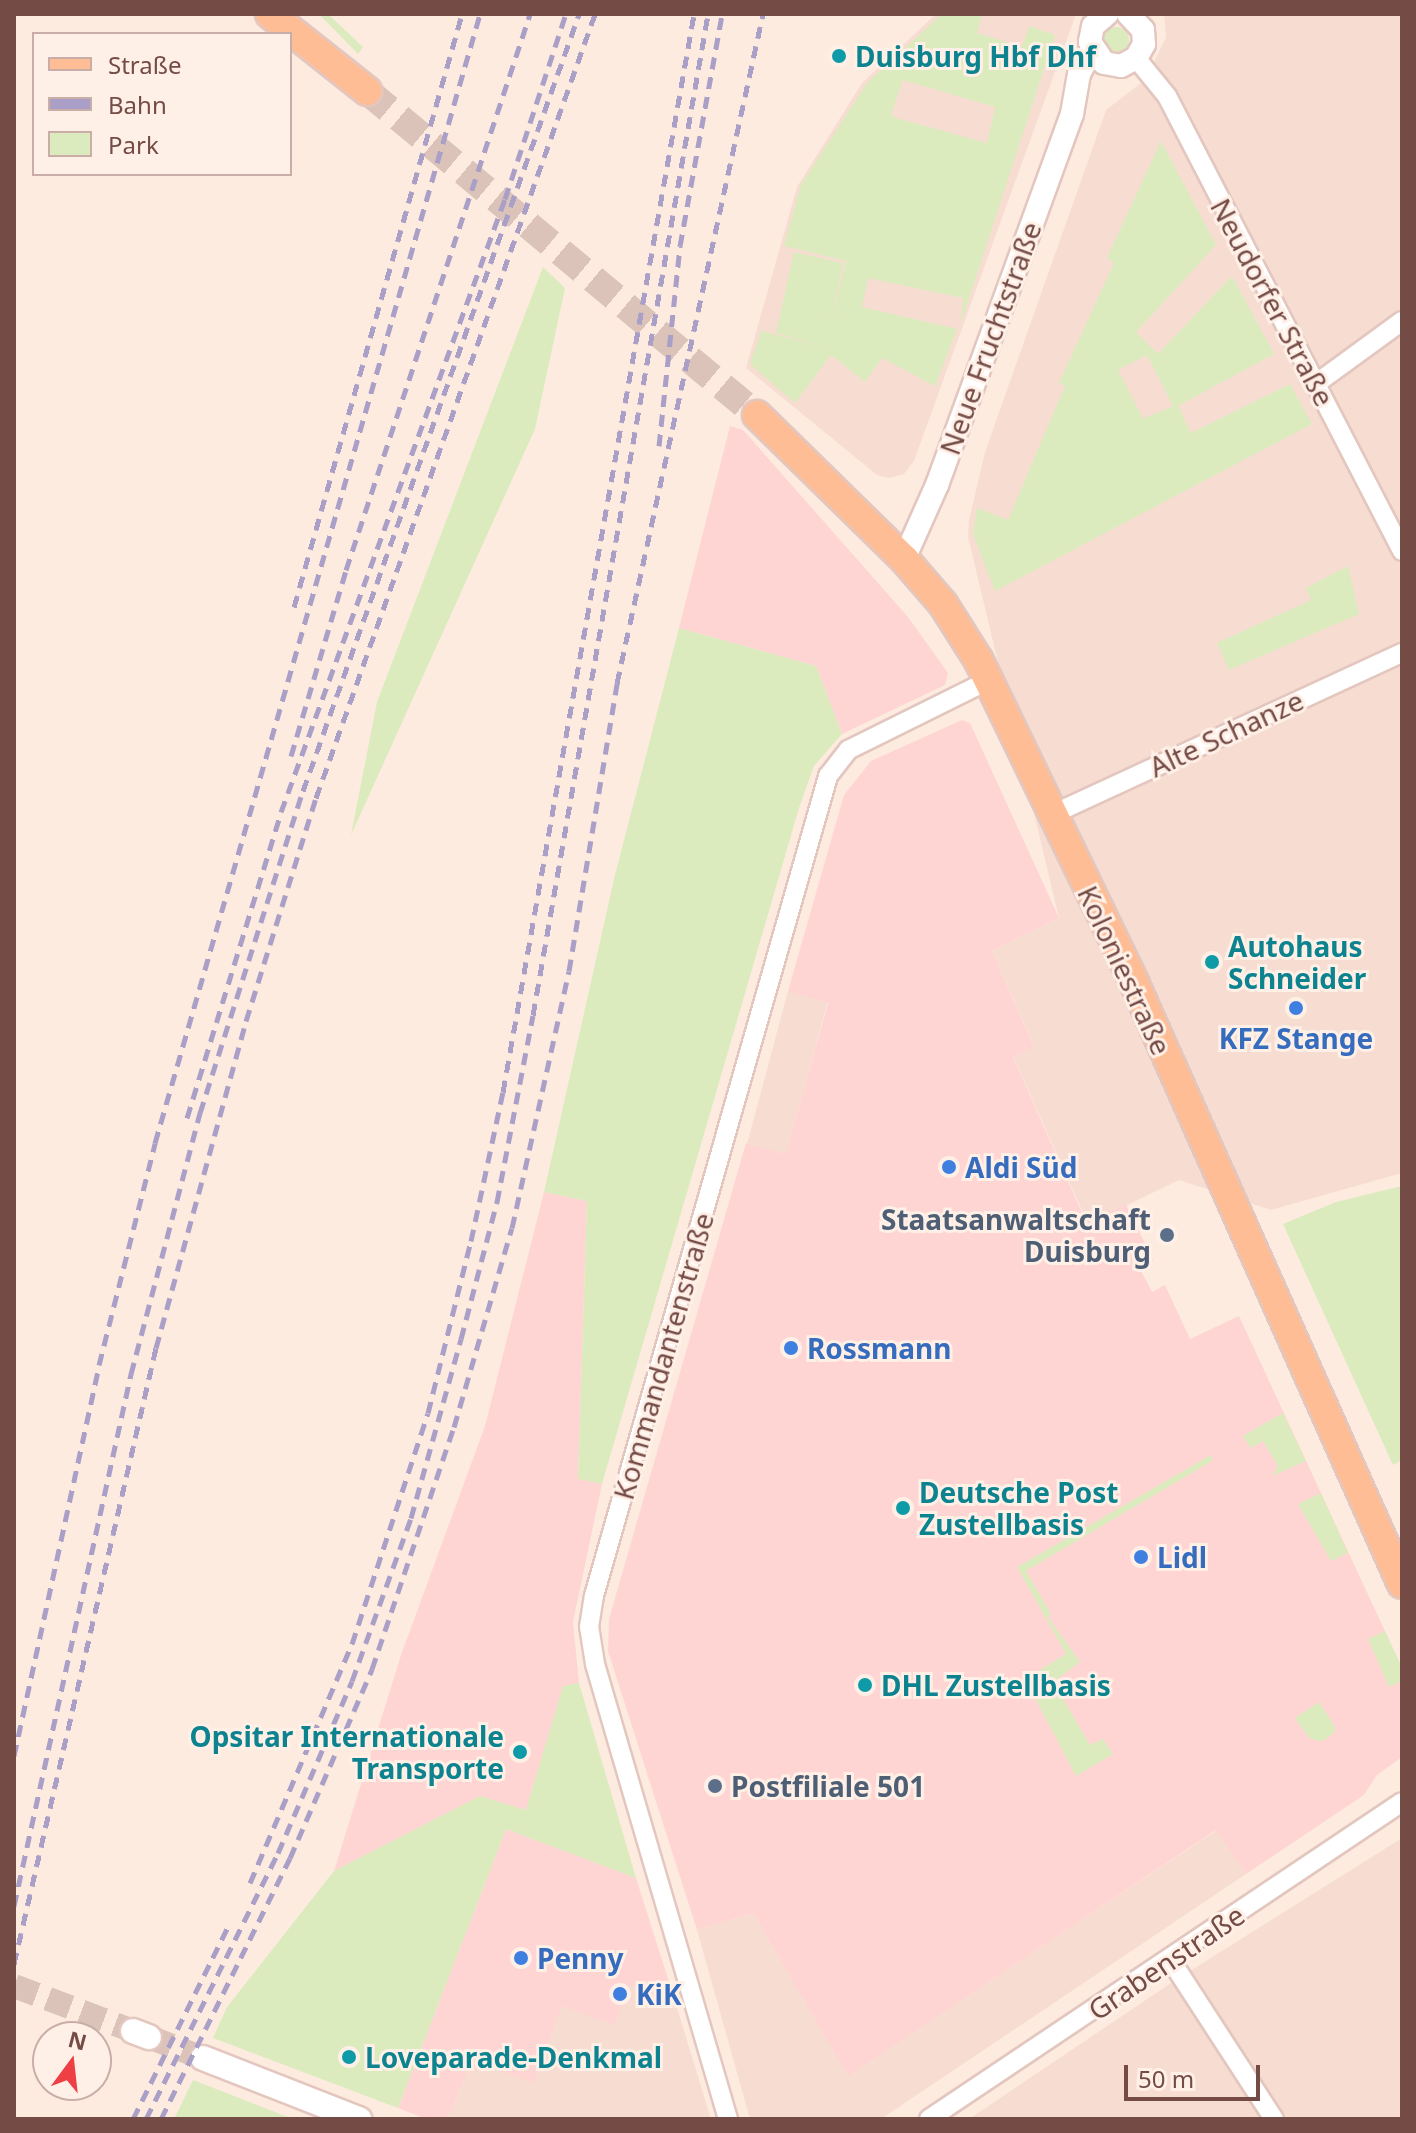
<!DOCTYPE html>
<html>
<head>
<meta charset="utf-8">
<style>
	body { margin:0 }
	#map { position:relative; width:1416px; height:2133px; overflow:hidden; background:#fdebe0; font-family:"Noto Sans",sans-serif }
	div>[style] { position:absolute }
	[style*='--x'] { left:calc(var(--x)*1px); top:calc(var(--y)*1px); width:calc(var(--w)*1px); rotate:calc(var(--a)*1deg) }
	.residential>* { inset:0; background:#f7ddd1; transform-origin:0 0 }
	.commercial>* { inset:0; background:#fed5d3 }
	.green>* { inset:0; background:#dbebbe }
	.round { border-radius:50% }
	.secondary-tunnel>* { height:24px; margin-top:-12px; transform-origin:0; background:repeating-linear-gradient(90deg,#dbc3ba 0 24px,transparent 0 36px) }
	.primary-tunnel>* { height:28px; margin-top:-14px; transform-origin:0; background:repeating-linear-gradient(90deg,#dbc3ba 0 28px,transparent 0 42px) }
	.roads { filter:drop-shadow(2px 0 #e3c7bf) drop-shadow(-2px 0 #e3c7bf) drop-shadow(0 2px #e3c7bf) drop-shadow(0 -2px #e3c7bf) }
	.minor>* { height:18px; margin:-9px; padding:0 9px; transform-origin:9px; border-radius:9px; background:#fff }
	.tertiary>* { height:22px; margin:-11px; padding:0 11px; transform-origin:11px; border-radius:11px; background:#fff }
	.secondary>* { height:24px; margin:-12px; padding:0 12px; transform-origin:12px; border-radius:12px; background:#fff }
	.primary>* { height:28px; margin:-14px; padding:0 14px; transform-origin:14px; border-radius:14px; background:#ffbd95 }
	.rail>* { height:5px; margin-top:-2.5px; transform-origin:0; background:repeating-linear-gradient(90deg,#aa9fc6 0 12px,transparent 0 20px) }
	.dots>* { width:22px; height:22px; translate:-50% -50%; box-sizing:border-box; border:4px solid #fff0e7; border-radius:50% }
	span { translate:-50% -50%; white-space:nowrap; text-align:center; line-height:1.15; -webkit-text-stroke:6px #fff0e7; paint-order:stroke }
	.culture-label { font-size:28px; color:#0d838f; font-weight:700 }
	.left { translate:0 -50%; text-align:left }
	.right { translate:-100% -50%; text-align:right }
	.street-label { font-size:28px; color:#754b46 }
	.shop-label { font-size:28px; color:#366cbe; font-weight:700 }
	.service-label { font-size:28px; color:#4e5e75; font-weight:700 }
	.frame { position:absolute; inset:0; border:16px solid #754b46; pointer-events:none }
	.legend { position:absolute; left:32px; top:32px; width:260px; height:144px; box-sizing:border-box; background:#fff0e7; border:2px solid #c8aea7; margin:0; padding:10px 14px; list-style:none; font-size:24px; color:#754b46 }
	.legend li { display:flex; align-items:center; gap:16px; height:40px }
	.legend b { width:40px; border:2px solid #c8aea7 }
	.north { position:absolute; left:32px; top:2021px; width:80px; height:80px; box-sizing:border-box; background:#fff0e7; border:2px solid #c8aea7; border-radius:50%; rotate:15deg; font-size:22px; font-weight:700; line-height:32px; text-align:center; color:#754b46 }
	.north::after { content:''; display:block; margin:auto; width:28px; height:36px; background:#ed3f44; clip-path:polygon(50% 0,100% 100%,50% 72%,0 100%) }
	.scale { position:absolute; left:1124px; top:2065px; width:136px; height:36px; box-sizing:border-box; border:4px solid #754b46; border-top:0; padding-left:10px; font-size:24px; line-height:28px; white-space:nowrap; color:#754b46; -webkit-text-stroke:6px #fff0e7; paint-order:stroke }
</style>
</head>
<body>
<div id="map">
	<div class="residential">
		<div style="clip-path:polygon(936px 14px,1076px 14px,914px 461px,904px 474px,889px 478px,877px 475px,746px 368px,797px 187px,862px 83px)"></div>
		<div style="clip-path:polygon(1164px 14px,1402px 14px,1402px 1173px,1271px 1210px,1179px 1180px,1088px 1224px,1013px 1056px,1034px 1046px,992px 951px,1059px 918px,968px 537px,969px 520px,985px 452px,1106px 110px,1146px 79px,1166px 37px)"></div>
		<div style="left:788px;top:991px;width:41px;height:158px;rotate:15deg"></div>
		<div style="clip-path:polygon(1217px 1830px,1246px 1874px,881px 2119px,750px 2119px,697px 1930px,753px 1913px,848px 2075px)"></div>
		<div style="clip-path:polygon(1402px 1838px,1402px 2119px,969px 2119px,1171px 1983px)"></div>
		<div style="clip-path:polygon(630px 1984px,675px 2001px,711px 2119px,447px 2119px,471px 2059px,561px 2006px)"></div>
	</div>
	<div class="commercial">
		<div style="clip-path:polygon(730px 426px,743px 430px,908px 617px,948px 673px,945px 685px,842px 734px,816px 666px,679px 628px)"></div>
		<div style="clip-path:polygon(962px 720px,970px 723px,1059px 918px,992px 951px,1034px 1047px,1013px 1057px,1087px 1224px,1126px 1204px,1153px 1260px,1139px 1267px,1152px 1292px,1165px 1285px,1190px 1339px,1239px 1316px,1402px 1668px,1402px 1757px,1377px 1775px,1364px 1795px,1246px 1874px,1216px 1830px,848px 2076px,753px 1913px,697px 1930px,608px 1651px,609px 1619px,746px 1143px,786px 1154px,828px 1003px,788px 991px,844px 795px,871px 761px)"></div>
		<div style="clip-path:polygon(544px 1192px,587px 1201px,578px 1478px,602px 1484px,573px 1622px,579px 1683px,563px 1687px,526px 1810px,480px 1797px,334px 1871px,401px 1655px,485px 1426px)"></div>
		<div style="clip-path:polygon(506px 1829px,636px 1878px,675px 2001px,630px 1985px,614px 2025px,562px 2006px,533px 2083px,472px 2060px,447px 2119px,426px 2119px,398px 2108px)"></div>
	</div>
	<div class="green">
		<div style="clip-path:polygon(319px 14px,328px 14px,363px 47px,358px 54px)"></div>
		<div style="clip-path:polygon(evenodd,942px 14px,982px 14px,977px 33px,1022px 47px,1029px 26px,1055px 35px,961px 323px,963px 298px,868px 278px,862px 307px,957px 329px,935px 386px,882px 358px,865px 382px,831px 355px,795px 403px,750px 364px,761px 331px,825px 347px,776px 333px,794px 252px,843px 263px,831px 320px,846px 261px,784px 246px,801px 185px,867px 83px,942px 14px,903px 80px,995px 107px,987px 143px,896px 118px,891px 114px,903px 80px)"></div>
		<div class="round" style="left:1103px;top:27px;width:26px;height:26px"></div>
		<div style="clip-path:polygon(evenodd,1161px 141px,1216px 245px,1136px 332px,1158px 354px,1232px 276px,1274px 354px,1178px 406px,1191px 433px,1290px 384px,1312px 424px,995px 591px,973px 534px,977px 508px,1008px 520px,1065px 386px,1059px 383px,1114px 263px,1107px 258px,1161px 141px,1147px 355px,1173px 406px,1143px 419px,1118px 370px,1147px 355px)"></div>
		<div style="clip-path:polygon(543px 267px,565px 288px,535px 429px,351px 835px,377px 702px)"></div>
		<div style="clip-path:polygon(1348px 566px,1359px 614px,1229px 670px,1217px 643px,1311px 600px,1306px 588px)"></div>
		<div style="clip-path:polygon(679px 628px,816px 666px,842px 734px,814px 766px,799px 808px,602px 1484px,578px 1479px,587px 1201px,544px 1192px,614px 879px)"></div>
		<div style="clip-path:polygon(1402px 1186px,1402px 1460px,1393px 1465px,1283px 1224px,1336px 1202px)"></div>
		<div style="clip-path:polygon(1283px 1413px,1306px 1461px,1272px 1476px,1278px 1466px,1263px 1441px,1251px 1448px,1243px 1436px)"></div>
		<div style="clip-path:polygon(1211px 1455px,1212px 1461px,1026px 1571px,1051px 1614px,1048px 1617px,1080px 1662px,1053px 1682px,1090px 1745px,1103px 1739px,1113px 1754px,1076px 1776px,1025px 1679px,1066px 1654px,1017px 1567px)"></div>
		<div style="clip-path:polygon(1321px 1493px,1348px 1553px,1331px 1561px,1298px 1504px)"></div>
		<div style="clip-path:polygon(1385px 1631px,1402px 1668px,1402px 1681px,1389px 1687px,1368px 1639px)"></div>
		<div style="clip-path:polygon(579px 1683px,636px 1878px,506px 1829px,398px 2108px,213px 2038px,227px 2007px,334px 1871px,480px 1796px,526px 1810px,563px 1686px)"></div>
		<div style="clip-path:polygon(1319px 1702px,1334px 1725px,1335px 1732px,1323px 1741px,1310px 1739px,1295px 1718px)"></div>
		<div style="clip-path:polygon(193px 2080px,293px 2119px,174px 2119px)"></div>
	</div>
	<div class="secondary-tunnel">
		<div style="--x:14;--y:1986;--w:127;--a:20.7"></div>
		<div style="--x:149;--y:2037;--w:58;--a:21.3"></div>
	</div>
	<div class="primary-tunnel">
		<div style="--x:367;--y:91;--w:507;--a:39.72"></div>
	</div>
	<div class="roads">
		<div class="minor">
			<div style="--x:1136;--y:58;--w:49;--a:50.8"></div>
			<div style="--x:1167;--y:96;--w:512;--a:62.68"></div>
			<div style="--x:1317;--y:383;--w:105;--a:-36.1"></div>
			<div style="--x:1051;--y:815;--w:387;--a:-24.8"></div>
			<div style="--x:1170;--y:1959;--w:191;--a:57"></div>
			<div style="--x:728;--y:2119;--w:474;--a:-106.3"></div>
			<div style="--x:595;--y:1664;--w:37;--a:-99"></div>
			<div style="--x:589;--y:1627;--w:31;--a:-81"></div>
			<div style="--x:594;--y:1596;--w:853;--a:-74.07"></div>
			<div style="--x:828;--y:776;--w:33;--a:-52"></div>
			<div style="--x:848;--y:750;--w:157;--a:-26.4"></div>
			<div style="--x:929;--y:2119;--w:569;--a:-33.83"></div>
		</div>
		<div class="tertiary">
			<div style="--x:1107;--y:14;--w:18;--a:139"></div>
			<div style="--x:1093;--y:26;--w:16;--a:101"></div>
			<div style="--x:1090;--y:42;--w:25;--a:56"></div>
			<div style="--x:1104;--y:63;--w:17;--a:10"></div>
			<div style="--x:1121;--y:66;--w:17;--a:-28"></div>
			<div style="--x:1136;--y:58;--w:16;--a:-60"></div>
			<div style="--x:1144;--y:44;--w:14;--a:-94"></div>
			<div style="--x:1143;--y:30;--w:22;--a:-133"></div>
			<div style="--x:904;--y:559;--w:81;--a:-66"></div>
			<div style="--x:937;--y:485;--w:395;--a:-70"></div>
			<div style="--x:1072;--y:114;--w:41;--a:-80.1"></div>
			<div style="--x:1079;--y:74;--w:27;--a:-62"></div>
		</div>
		<div class="secondary">
			<div style="--x:133;--y:2031;--w:17;--a:21"></div>
			<div style="--x:203;--y:2058;--w:168;--a:21.4"></div>
		</div>
		<div class="primary">
			<div style="--x:270;--y:14;--w:124;--a:38.4"></div>
			<div style="--x:757;--y:415;--w:206;--a:44.4"></div>
			<div style="--x:904;--y:559;--w:60;--a:49.1"></div>
			<div style="--x:943;--y:604;--w:67;--a:57.7"></div>
			<div style="--x:979;--y:661;--w:354;--a:64.2"></div>
			<div style="--x:1133;--y:980;--w:661;--a:65.99"></div>
		</div>
	</div>
	<div class="rail">
		<div style="--x:659;--y:446;--w:201;--a:-84"></div>
		<div style="--x:680;--y:246;--w:236;--a:-79.7"></div>
		<div style="--x:294;--y:607;--w:616;--a:-74.18"></div>
		<div style="--x:291;--y:756;--w:194;--a:-73.5"></div>
		<div style="--x:346;--y:570;--w:586;--a:-71.69"></div>
		<div style="--x:187;--y:1118;--w:320;--a:-72.9"></div>
		<div style="--x:281;--y:812;--w:653;--a:-69.93"></div>
		<div style="--x:505;--y:199;--w:195;--a:-71.8"></div>
		<div style="--x:14;--y:1756;--w:400;--a:-77.7"></div>
		<div style="--x:99;--y:1365;--w:229;--a:-75.8"></div>
		<div style="--x:155;--y:1143;--w:1175;--a:-73.94"></div>
		<div style="--x:250;--y:1883;--w:260;--a:-66.9"></div>
		<div style="--x:352;--y:1644;--w:243;--a:-71.8"></div>
		<div style="--x:428;--y:1413;--w:177;--a:-76"></div>
		<div style="--x:471;--y:1241;--w:152;--a:-77.9"></div>
		<div style="--x:503;--y:1092;--w:1095;--a:-79.95"></div>
		<div style="--x:14;--y:1906;--w:545;--a:-77.6"></div>
		<div style="--x:131;--y:1374;--w:270;--a:-75.2"></div>
		<div style="--x:200;--y:1113;--w:338;--a:-72.3"></div>
		<div style="--x:303;--y:791;--w:825;--a:-70.44"></div>
		<div style="--x:14;--y:1964;--w:632;--a:-77.02"></div>
		<div style="--x:156;--y:1348;--w:339;--a:-74.6"></div>
		<div style="--x:246;--y:1021;--w:234;--a:-72.6"></div>
		<div style="--x:316;--y:798;--w:832;--a:-70.41"></div>
		<div style="--x:133;--y:2119;--w:219;--a:-63.7"></div>
		<div style="--x:146;--y:2119;--w:297;--a:-63.6"></div>
		<div style="--x:278;--y:1853;--w:187;--a:-66.7"></div>
		<div style="--x:352;--y:1681;--w:173;--a:-70.1"></div>
		<div style="--x:411;--y:1518;--w:186;--a:-74.4"></div>
		<div style="--x:461;--y:1339;--w:142;--a:-75.3"></div>
		<div style="--x:497;--y:1202;--w:190;--a:-79.1"></div>
		<div style="--x:533;--y:1015;--w:1016;--a:-80.08"></div>
		<div style="--x:161;--y:2119;--w:291;--a:-63.7"></div>
		<div style="--x:290;--y:1858;--w:206;--a:-66.5"></div>
		<div style="--x:372;--y:1669;--w:256;--a:-71.3"></div>
		<div style="--x:454;--y:1427;--w:207;--a:-73.8"></div>
		<div style="--x:512;--y:1228;--w:263;--a:-77.5"></div>
		<div style="--x:569;--y:971;--w:292;--a:-80.5"></div>
		<div style="--x:617;--y:683;--w:685;--a:-77.69"></div>
	</div>
	<div class="dots">
		<div style="left:839px;top:56px;background:#0f9aa8"></div>
		<div style="left:1212px;top:962px;background:#0f9aa8"></div>
		<div style="left:1296px;top:1008px;background:#3f7fe0"></div>
		<div style="left:949px;top:1167px;background:#3f7fe0"></div>
		<div style="left:1167px;top:1235px;background:#5c6f8a"></div>
		<div style="left:791px;top:1348px;background:#3f7fe0"></div>
		<div style="left:903px;top:1508px;background:#0f9aa8"></div>
		<div style="left:1141px;top:1557px;background:#3f7fe0"></div>
		<div style="left:865px;top:1685px;background:#0f9aa8"></div>
		<div style="left:520px;top:1752px;background:#0f9aa8"></div>
		<div style="left:715px;top:1786px;background:#5c6f8a"></div>
		<div style="left:521px;top:1958px;background:#3f7fe0"></div>
		<div style="left:620px;top:1994px;background:#3f7fe0"></div>
		<div style="left:349px;top:2057px;background:#0f9aa8"></div>
	</div>
	<div class="culture-label">
		<span class="left" style="left:855px;top:56px">Duisburg Hbf Dhf</span>
		<span class="left" style="left:1228px;top:962px">Autohaus<br>Schneider</span>
		<span class="left" style="left:919px;top:1508px">Deutsche Post<br>Zustellbasis</span>
		<span class="left" style="left:881px;top:1685px">DHL Zustellbasis</span>
		<span class="right" style="left:504px;top:1752px">Opsitar Internationale<br>Transporte</span>
		<span class="left" style="left:365px;top:2057px">Loveparade-Denkmal</span>
	</div>
	<div class="street-label">
		<span style="left:1273px;top:302px;rotate:62deg">Neudorfer Straße</span>
		<span style="left:990px;top:338px;rotate:-70deg">Neue Fruchtstraße</span>
		<span style="left:1226px;top:733px;rotate:-25deg">Alte Schanze</span>
		<span style="left:1125px;top:970px;rotate:65deg">Koloniestraße</span>
		<span style="left:663px;top:1356px;rotate:-74deg">Kommandantenstraße</span>
		<span style="left:1166px;top:1962px;rotate:-34deg">Grabenstraße</span>
	</div>
	<div class="shop-label">
		<span style="left:1296px;top:1038px">KFZ Stange</span>
		<span class="left" style="left:965px;top:1167px">Aldi Süd</span>
		<span class="left" style="left:807px;top:1348px">Rossmann</span>
		<span class="left" style="left:1157px;top:1557px">Lidl</span>
		<span class="left" style="left:537px;top:1958px">Penny</span>
		<span class="left" style="left:636px;top:1994px">KiK</span>
	</div>
	<div class="service-label">
		<span class="right" style="left:1151px;top:1235px">Staatsanwaltschaft<br>Duisburg</span>
		<span class="left" style="left:731px;top:1786px">Postfiliale 501</span>
	</div>
	<div class="frame"></div>
	<ul class="legend">
	<li><b style="height:10px;background:#ffbd95"></b>Straße</li>
	<li><b style="height:10px;background:#aa9fc6"></b>Bahn</li>
	<li><b style="height:22px;background:#dbebbe"></b>Park</li>
	</ul>
	<div class="north">N</div>
	<div class="scale">50 m</div>
</div>
</body>
</html>
